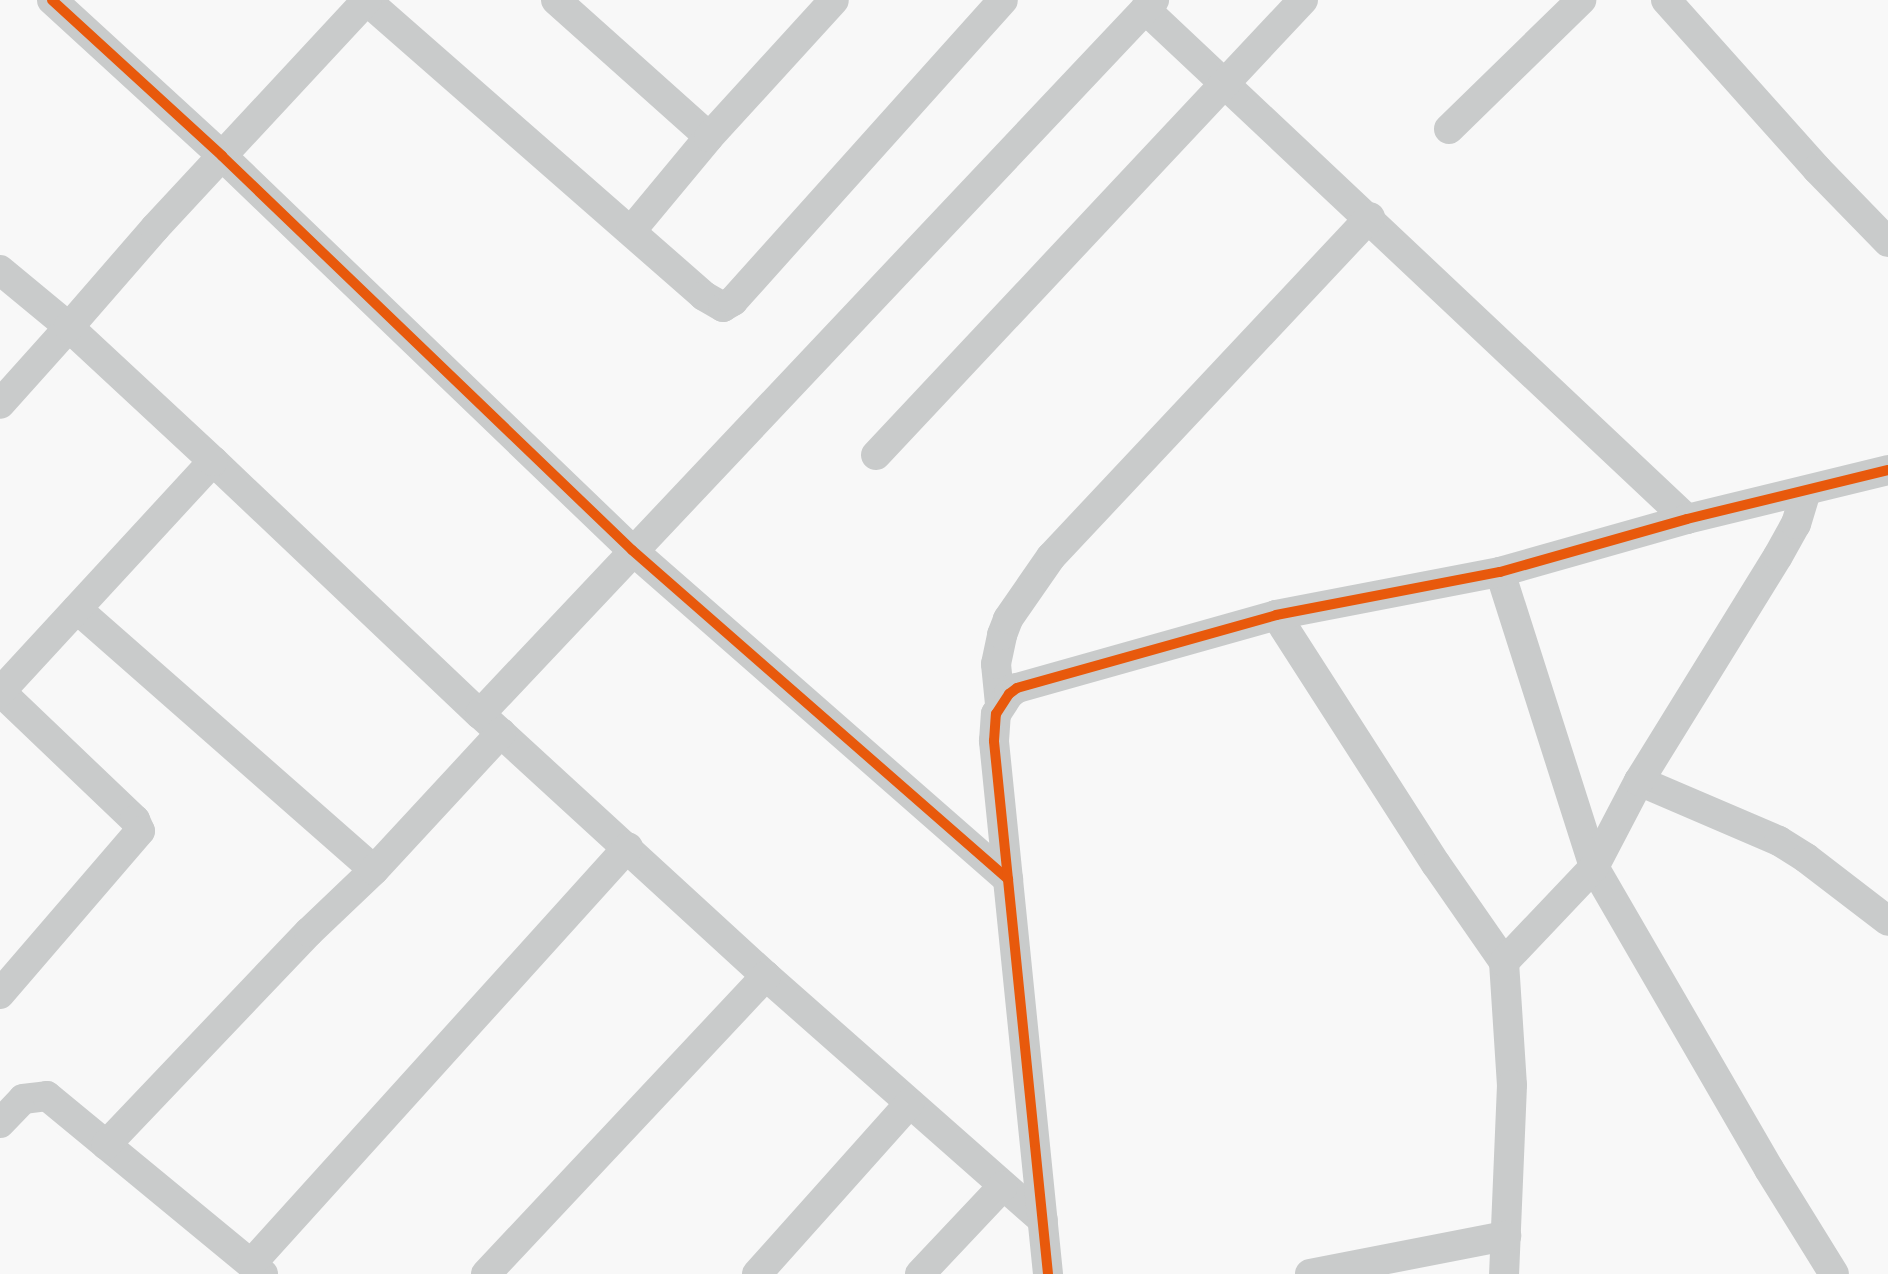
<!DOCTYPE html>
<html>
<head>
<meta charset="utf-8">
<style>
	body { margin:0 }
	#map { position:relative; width:1888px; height:1274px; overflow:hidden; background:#f8f8f8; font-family:Arial,sans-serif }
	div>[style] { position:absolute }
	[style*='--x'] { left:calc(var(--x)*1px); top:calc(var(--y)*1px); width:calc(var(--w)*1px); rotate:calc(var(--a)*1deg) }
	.street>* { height:30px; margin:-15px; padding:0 15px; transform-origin:15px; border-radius:15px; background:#c9cbcb }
	.cycleway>* { height:10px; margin:-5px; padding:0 5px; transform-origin:5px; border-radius:5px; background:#e8590c }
	span { translate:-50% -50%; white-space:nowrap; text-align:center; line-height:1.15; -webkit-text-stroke:7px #fff; paint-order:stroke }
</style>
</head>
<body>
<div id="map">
	<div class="street">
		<div style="--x:52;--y:0;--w:231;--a:42.5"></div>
		<div style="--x:222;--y:156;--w:569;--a:43.86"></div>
		<div style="--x:632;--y:550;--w:500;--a:41.2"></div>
		<div style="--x:366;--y:0;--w:449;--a:41.2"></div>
		<div style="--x:704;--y:296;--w:22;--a:30"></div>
		<div style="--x:723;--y:307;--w:12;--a:-31"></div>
		<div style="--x:733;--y:301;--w:404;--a:-48.1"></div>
		<div style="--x:556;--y:0;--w:205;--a:41.8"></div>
		<div style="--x:1666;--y:0;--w:227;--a:48.2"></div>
		<div style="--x:1817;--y:169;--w:102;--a:45.8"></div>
		<div style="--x:1145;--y:9;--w:744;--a:43.26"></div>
		<div style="--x:1449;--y:129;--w:185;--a:-44.3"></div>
		<div style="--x:631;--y:231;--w:122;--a:-50.3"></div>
		<div style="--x:709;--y:137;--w:185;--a:-47.6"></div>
		<div style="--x:0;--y:270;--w:89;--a:39.6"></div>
		<div style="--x:69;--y:327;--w:103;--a:131.9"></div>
		<div style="--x:876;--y:455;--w:624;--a:-46.82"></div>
		<div style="--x:213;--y:461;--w:368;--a:43.5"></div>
		<div style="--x:480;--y:714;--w:388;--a:42.5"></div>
		<div style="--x:766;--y:976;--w:369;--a:41.4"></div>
		<div style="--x:1500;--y:572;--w:310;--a:72.3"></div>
		<div style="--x:1594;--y:867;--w:349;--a:59.9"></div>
		<div style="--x:1769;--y:1169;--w:123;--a:58.2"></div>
		<div style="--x:77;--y:609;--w:395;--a:41.3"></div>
		<div style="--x:1276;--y:615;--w:296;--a:57.3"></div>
		<div style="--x:1436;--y:864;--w:119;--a:55.2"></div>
		<div style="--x:1504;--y:962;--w:123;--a:86.3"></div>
		<div style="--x:1512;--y:1085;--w:189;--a:92.4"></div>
		<div style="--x:0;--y:691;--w:187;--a:43.7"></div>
		<div style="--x:135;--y:820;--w:12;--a:66"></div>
		<div style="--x:140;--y:831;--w:215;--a:130.7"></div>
		<div style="--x:0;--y:692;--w:314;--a:-47.3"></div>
		<div style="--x:213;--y:461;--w:197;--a:-137.1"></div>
		<div style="--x:69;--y:327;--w:131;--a:-49"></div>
		<div style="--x:155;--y:228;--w:311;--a:-47.1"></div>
		<div style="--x:1000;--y:704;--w:40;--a:-95.7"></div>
		<div style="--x:996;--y:664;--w:30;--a:-78"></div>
		<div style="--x:1002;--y:635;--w:17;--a:-69"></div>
		<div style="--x:1008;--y:619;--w:75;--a:-55.3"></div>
		<div style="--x:1051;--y:557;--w:466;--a:-46.8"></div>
		<div style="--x:480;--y:714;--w:982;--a:-46.65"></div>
		<div style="--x:1639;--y:781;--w:152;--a:23.2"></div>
		<div style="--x:1779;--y:841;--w:32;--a:32"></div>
		<div style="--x:1806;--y:858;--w:103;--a:37.5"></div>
		<div style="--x:1504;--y:962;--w:131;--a:-46.5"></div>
		<div style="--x:1594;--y:867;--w:97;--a:-62.4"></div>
		<div style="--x:1639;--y:781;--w:264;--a:-58.3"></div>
		<div style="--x:1778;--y:556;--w:37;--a:-61"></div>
		<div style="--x:1796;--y:524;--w:34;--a:-73"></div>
		<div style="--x:0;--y:1123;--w:33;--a:-46"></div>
		<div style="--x:23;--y:1099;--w:24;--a:-7"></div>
		<div style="--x:47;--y:1096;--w:280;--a:39.5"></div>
		<div style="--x:106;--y:1145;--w:294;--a:-46.4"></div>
		<div style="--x:309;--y:932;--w:90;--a:-43.6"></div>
		<div style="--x:374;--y:870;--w:187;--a:-47.2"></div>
		<div style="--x:251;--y:1264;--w:562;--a:-47.88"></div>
		<div style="--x:486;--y:1274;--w:409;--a:-46.8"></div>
		<div style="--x:757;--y:1274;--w:229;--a:-48.2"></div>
		<div style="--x:920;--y:1274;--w:121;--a:-46.7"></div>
		<div style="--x:1048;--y:1274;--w:536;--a:-95.79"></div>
		<div style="--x:994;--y:741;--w:27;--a:-86"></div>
		<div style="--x:996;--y:714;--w:24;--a:-57"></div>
		<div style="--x:1009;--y:694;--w:10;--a:-37"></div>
		<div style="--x:1017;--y:688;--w:269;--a:-15.7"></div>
		<div style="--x:1276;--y:615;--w:228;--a:-10.9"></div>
		<div style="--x:1500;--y:572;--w:194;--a:-15.8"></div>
		<div style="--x:1687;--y:519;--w:207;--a:-13.7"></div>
		<div style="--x:1310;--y:1274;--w:200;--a:-11"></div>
	</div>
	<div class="cycleway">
		<div style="--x:52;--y:0;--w:231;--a:42.5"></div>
		<div style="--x:222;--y:156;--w:569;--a:43.86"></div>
		<div style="--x:632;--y:550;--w:500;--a:41.2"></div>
		<div style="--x:1048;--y:1274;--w:536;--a:-95.79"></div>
		<div style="--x:994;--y:741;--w:27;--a:-86"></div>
		<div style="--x:996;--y:714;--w:24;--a:-57"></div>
		<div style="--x:1009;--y:694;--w:10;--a:-37"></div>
		<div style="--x:1017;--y:688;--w:269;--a:-15.7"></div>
		<div style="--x:1276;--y:615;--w:228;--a:-10.9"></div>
		<div style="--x:1500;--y:572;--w:194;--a:-15.8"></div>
		<div style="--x:1687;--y:519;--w:207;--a:-13.7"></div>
	</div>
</div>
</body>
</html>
